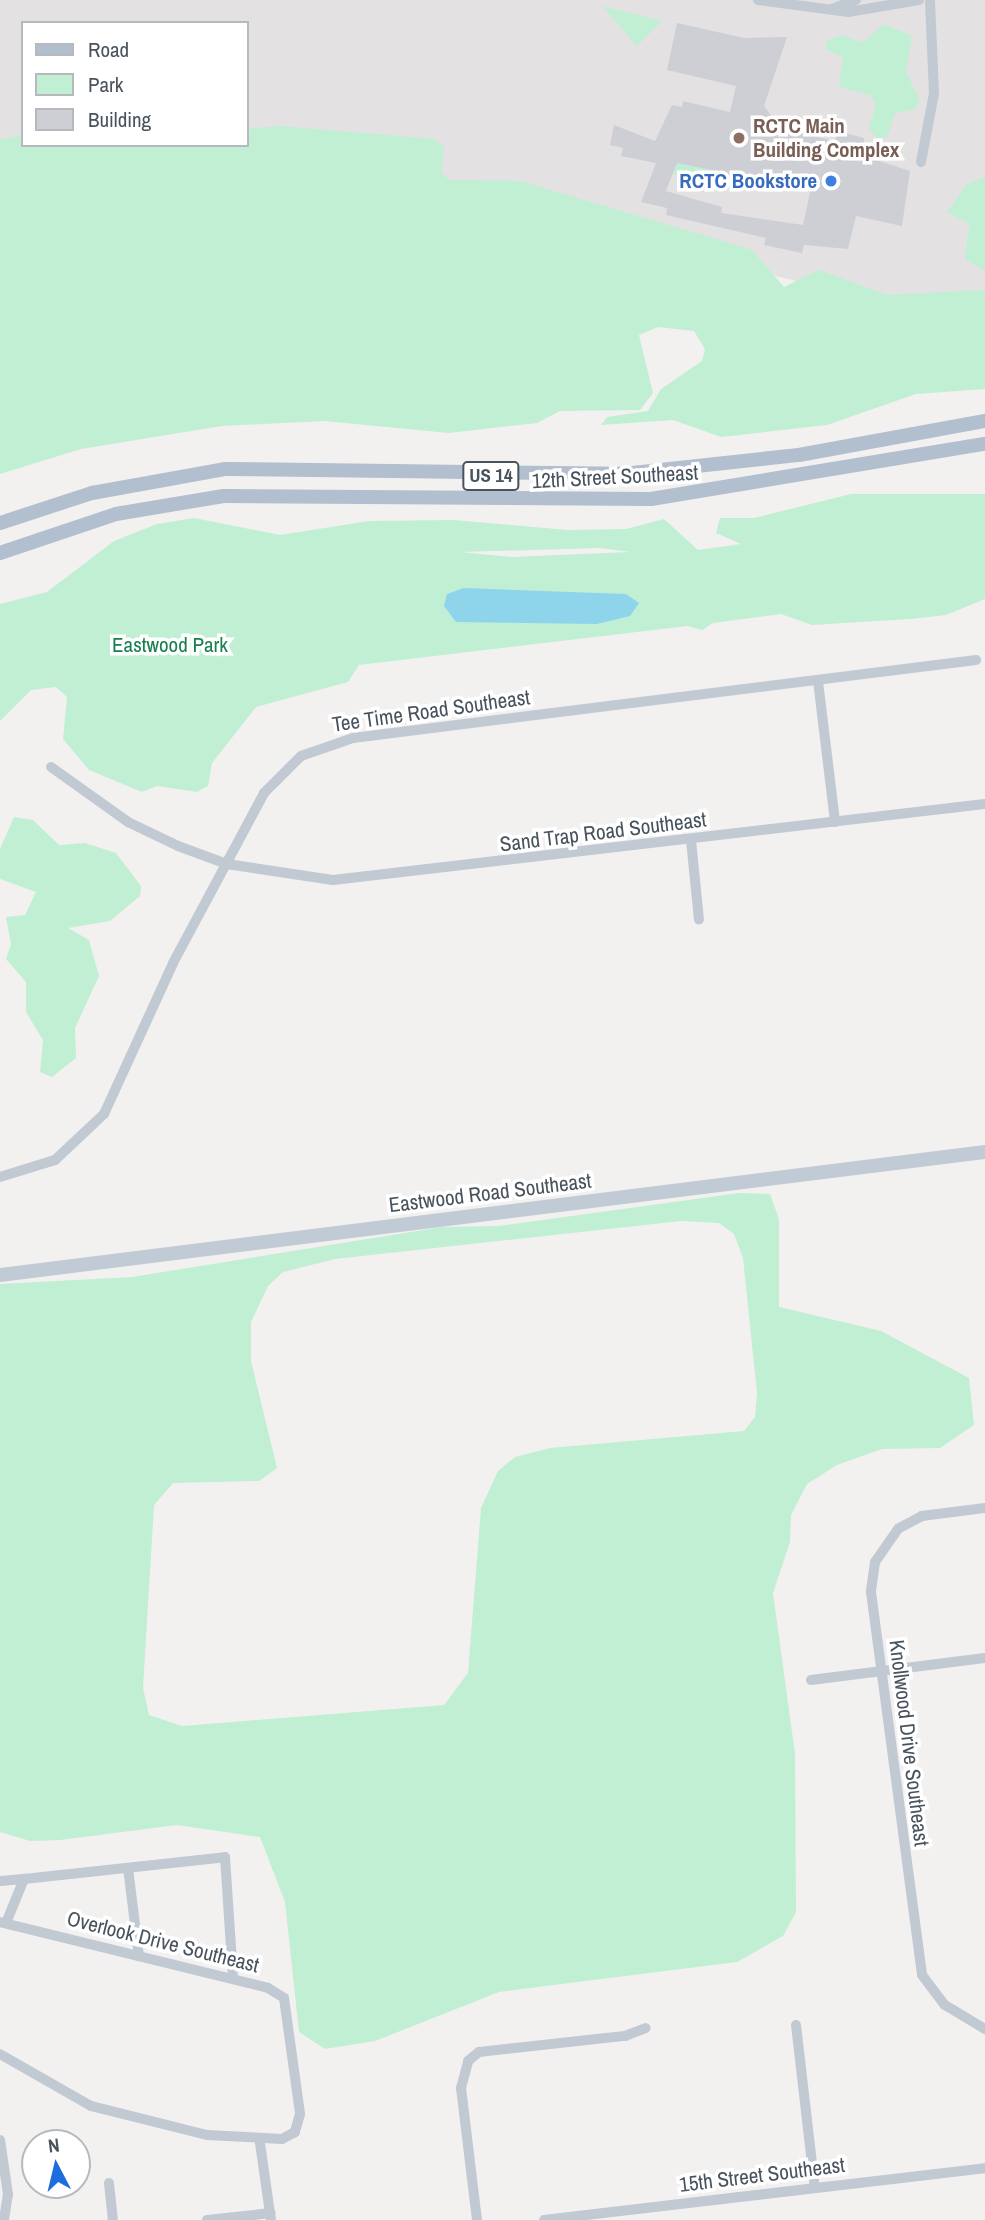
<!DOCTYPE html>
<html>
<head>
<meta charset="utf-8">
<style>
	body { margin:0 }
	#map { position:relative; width:985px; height:2220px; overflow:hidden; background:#f3f0f0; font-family:"Archivo Narrow",sans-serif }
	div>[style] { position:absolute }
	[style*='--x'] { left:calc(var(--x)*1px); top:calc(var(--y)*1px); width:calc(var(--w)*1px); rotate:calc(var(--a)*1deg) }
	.education>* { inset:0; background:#e4e1e2 }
	.green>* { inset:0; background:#c0efd4 }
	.water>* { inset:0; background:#8ed4eb }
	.building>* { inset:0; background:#cdcfd5 }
	.street>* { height:10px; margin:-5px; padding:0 5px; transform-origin:5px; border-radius:5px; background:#c1cad2 }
	.secondary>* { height:14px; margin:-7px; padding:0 7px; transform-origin:7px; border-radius:7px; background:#c1cbd6 }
	.primary>* { height:14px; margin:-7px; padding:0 7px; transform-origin:7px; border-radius:7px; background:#b1bfce }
	.dots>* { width:19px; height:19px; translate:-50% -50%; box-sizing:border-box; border:4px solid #fff; border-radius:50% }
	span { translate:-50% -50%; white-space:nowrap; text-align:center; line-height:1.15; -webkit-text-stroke:7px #fff; paint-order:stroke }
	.shield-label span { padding:2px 5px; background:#fff; border:2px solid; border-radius:5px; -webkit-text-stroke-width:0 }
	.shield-label { font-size:19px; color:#48535d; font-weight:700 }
	.education-label { font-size:21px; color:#785e54; font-weight:700 }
	.left { translate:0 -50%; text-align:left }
	.shop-label { font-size:21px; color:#366cbe; font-weight:700 }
	.right { translate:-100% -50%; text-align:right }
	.street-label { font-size:21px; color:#48535d }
	.park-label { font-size:21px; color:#197f4f }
	.legend { position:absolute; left:21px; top:21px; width:228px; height:126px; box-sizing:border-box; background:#fff; border:2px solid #b6babe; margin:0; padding:9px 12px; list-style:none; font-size:21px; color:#48535d }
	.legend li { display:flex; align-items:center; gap:14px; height:35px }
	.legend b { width:35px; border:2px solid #b6babe }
	.north { position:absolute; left:21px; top:2129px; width:70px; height:70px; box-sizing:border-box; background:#fff; border:2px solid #b6babe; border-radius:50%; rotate:353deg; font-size:19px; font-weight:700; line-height:28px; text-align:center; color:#48535d }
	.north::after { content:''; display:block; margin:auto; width:24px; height:32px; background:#1d6ce0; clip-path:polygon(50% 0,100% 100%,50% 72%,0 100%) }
</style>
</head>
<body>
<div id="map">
	<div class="education">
		<div style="clip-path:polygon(0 0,985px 0,985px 297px,904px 307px,230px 145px,247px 145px,247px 23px,23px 23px,23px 145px,0 164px)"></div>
	</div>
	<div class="green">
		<div style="clip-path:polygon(602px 6px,662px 21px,637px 46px)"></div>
		<div style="clip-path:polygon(884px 24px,912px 36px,906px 72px,920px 101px,914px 110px,895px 113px,887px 137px,876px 138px,869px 128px,876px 105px,871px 95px,839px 87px,843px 57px,825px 49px,828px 40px,842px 35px,862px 43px)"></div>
		<div style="clip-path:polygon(280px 126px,433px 139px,444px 146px,441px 172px,449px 180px,520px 181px,723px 241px,752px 250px,784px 287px,819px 270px,887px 295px,985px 290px,985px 389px,916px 394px,827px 425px,721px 437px,673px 420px,601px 425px,607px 417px,648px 411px,661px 389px,702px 361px,705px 349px,694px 331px,658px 327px,639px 335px,653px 393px,640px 410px,560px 411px,537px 423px,449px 433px,324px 421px,222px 426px,81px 449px,0 474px,0 139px,23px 135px,23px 145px,247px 145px,247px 129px)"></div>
		<div style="clip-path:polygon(677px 163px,711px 170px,713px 180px,674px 175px)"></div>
		<div style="clip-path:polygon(985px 177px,985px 271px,965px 259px,969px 224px,947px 212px,967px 184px)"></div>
		<div style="clip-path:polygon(evenodd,851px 494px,985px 494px,985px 599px,946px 615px,911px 619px,812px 625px,781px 614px,713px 623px,702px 630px,687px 626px,359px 665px,348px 682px,256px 707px,212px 763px,208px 786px,197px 792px,157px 786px,142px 792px,89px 770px,63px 739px,67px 697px,56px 687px,31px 690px,0 721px,0 604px,47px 592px,114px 541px,157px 524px,194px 518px,280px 535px,369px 521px,454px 520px,568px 530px,626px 529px,664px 519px,698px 550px,741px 544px,716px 533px,720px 518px,754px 518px,851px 494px,600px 548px,630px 552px,512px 557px,460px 552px,600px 548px)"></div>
		<div style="clip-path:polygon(14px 817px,33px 820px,59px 845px,85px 843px,116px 853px,141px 886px,140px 896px,110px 921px,68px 928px,89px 940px,99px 976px,75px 1028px,76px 1058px,52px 1077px,40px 1072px,43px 1040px,26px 1012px,26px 982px,6px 959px,11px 944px,6px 917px,25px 915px,36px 892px,0 879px,0 849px)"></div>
		<div style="clip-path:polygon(evenodd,739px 1193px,770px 1194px,779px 1219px,779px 1307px,881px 1331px,969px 1378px,974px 1425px,940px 1448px,882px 1449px,837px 1465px,807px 1484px,791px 1515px,790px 1542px,773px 1593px,795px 1754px,796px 1912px,783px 1936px,737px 1962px,499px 1992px,375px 2041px,325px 2049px,299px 2032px,285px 1902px,260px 1837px,177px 1825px,60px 1840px,30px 1841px,0 1832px,0 1284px,132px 1277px,442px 1227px,499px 1226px,739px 1193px,681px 1221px,719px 1223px,734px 1234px,743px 1258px,757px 1393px,755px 1417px,744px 1431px,550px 1448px,515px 1457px,498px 1471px,481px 1508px,468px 1673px,444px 1705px,182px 1726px,149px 1715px,143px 1688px,154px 1505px,173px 1483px,259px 1481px,277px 1468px,251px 1361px,251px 1322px,268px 1286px,283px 1272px,335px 1259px,681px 1221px)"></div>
	</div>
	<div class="water">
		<div style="clip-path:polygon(464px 588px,626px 594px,639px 603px,630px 616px,597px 624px,456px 622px,444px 606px,447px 594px)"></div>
	</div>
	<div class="building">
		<div style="clip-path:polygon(evenodd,677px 23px,744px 38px,787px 37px,764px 106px,782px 129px,835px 141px,837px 131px,864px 138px,864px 156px,910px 171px,902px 226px,856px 216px,848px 249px,804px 245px,802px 253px,764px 245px,766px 238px,666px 215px,667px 208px,641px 202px,656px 163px,621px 156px,623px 148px,610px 145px,614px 125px,655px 141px,672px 105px,682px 107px,683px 101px,730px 112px,736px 86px,667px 70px,677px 23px,677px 163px,711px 170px,709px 179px,728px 184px,730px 175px,811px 188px,803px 225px,721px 213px,722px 207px,666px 191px,677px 163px)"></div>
	</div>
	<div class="street">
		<div style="--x:758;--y:0;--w:91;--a:7.6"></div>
		<div style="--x:848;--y:12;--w:72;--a:-9.6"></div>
		<div style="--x:832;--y:9;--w:26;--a:-21"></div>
		<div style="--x:921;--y:162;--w:70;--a:-79.3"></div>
		<div style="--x:934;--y:93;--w:93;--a:-92.5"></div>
		<div style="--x:818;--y:681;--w:142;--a:83.1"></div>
		<div style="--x:51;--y:767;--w:95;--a:35.5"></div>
		<div style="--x:128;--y:822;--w:55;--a:25.6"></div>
		<div style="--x:178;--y:846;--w:52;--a:20.2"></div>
		<div style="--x:227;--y:864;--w:107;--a:8.6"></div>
		<div style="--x:333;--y:880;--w:656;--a:-6.65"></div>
		<div style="--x:691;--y:840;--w:80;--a:84.3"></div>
		<div style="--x:0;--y:1177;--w:58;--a:-17.2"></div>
		<div style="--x:55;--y:1160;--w:67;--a:-43.2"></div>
		<div style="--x:104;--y:1114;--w:166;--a:-65.4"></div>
		<div style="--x:173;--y:963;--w:193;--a:-61.8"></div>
		<div style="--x:264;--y:793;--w:52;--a:-45"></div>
		<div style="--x:301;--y:756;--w:55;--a:-19.1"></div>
		<div style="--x:353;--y:738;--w:628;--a:-7.14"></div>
		<div style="--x:985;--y:1508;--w:64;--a:172.8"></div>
		<div style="--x:922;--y:1516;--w:27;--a:152"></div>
		<div style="--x:898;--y:1529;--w:40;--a:124.9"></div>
		<div style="--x:875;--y:1562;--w:30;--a:98"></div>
		<div style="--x:871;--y:1592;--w:386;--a:82.4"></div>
		<div style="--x:922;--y:1975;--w:38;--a:53"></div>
		<div style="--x:945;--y:2005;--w:47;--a:31"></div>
		<div style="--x:811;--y:1680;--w:175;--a:-7.2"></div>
		<div style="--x:128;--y:1868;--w:89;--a:82.9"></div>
		<div style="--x:0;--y:1881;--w:24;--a:-5"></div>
		<div style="--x:0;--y:1922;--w:276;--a:13.8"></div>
		<div style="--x:268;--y:1988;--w:19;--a:32"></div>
		<div style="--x:284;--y:1998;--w:117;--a:82.1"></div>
		<div style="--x:300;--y:2114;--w:19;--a:106"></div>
		<div style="--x:295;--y:2132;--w:15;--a:152"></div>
		<div style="--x:282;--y:2139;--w:75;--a:-176.9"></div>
		<div style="--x:207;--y:2135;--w:120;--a:-166"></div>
		<div style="--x:91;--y:2106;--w:105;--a:-150.3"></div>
		<div style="--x:6;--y:1923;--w:48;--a:-67.8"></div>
		<div style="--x:24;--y:1879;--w:202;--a:-6.2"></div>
		<div style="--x:225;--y:1857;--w:122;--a:86.2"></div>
		<div style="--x:796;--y:2025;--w:164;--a:83.4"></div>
		<div style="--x:0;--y:2140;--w:55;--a:81.6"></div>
		<div style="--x:8;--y:2194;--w:26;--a:99"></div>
		<div style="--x:260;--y:2143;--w:78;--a:81.9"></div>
		<div style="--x:109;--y:2183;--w:37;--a:84"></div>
		<div style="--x:207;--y:2220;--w:64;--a:-6.2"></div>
		<div style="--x:477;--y:2220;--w:133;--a:-96.9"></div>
		<div style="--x:461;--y:2088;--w:28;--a:-75"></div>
		<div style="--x:468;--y:2061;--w:14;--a:-39"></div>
		<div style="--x:479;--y:2052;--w:147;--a:-6.3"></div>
		<div style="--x:625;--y:2036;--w:22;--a:-21"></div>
		<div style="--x:544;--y:2220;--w:444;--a:-6.7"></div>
	</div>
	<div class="secondary">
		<div style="--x:0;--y:1275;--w:993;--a:-7.12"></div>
	</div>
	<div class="primary">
		<div style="--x:0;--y:523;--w:97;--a:-18.1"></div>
		<div style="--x:92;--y:493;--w:136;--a:-10.2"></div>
		<div style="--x:226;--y:469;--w:397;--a:0.7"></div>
		<div style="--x:623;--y:474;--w:177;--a:-6.2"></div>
		<div style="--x:799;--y:455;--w:189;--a:-10.4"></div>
		<div style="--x:0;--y:553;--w:122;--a:-18.6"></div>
		<div style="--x:116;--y:514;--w:109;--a:-9.5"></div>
		<div style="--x:224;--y:496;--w:427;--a:0.4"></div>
		<div style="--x:651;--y:499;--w:338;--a:-9.4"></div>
	</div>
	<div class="dots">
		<div style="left:739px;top:138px;background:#8d6e63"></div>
		<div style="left:831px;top:181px;background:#3f7fe0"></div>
	</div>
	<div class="shield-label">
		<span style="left:491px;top:476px">US 14</span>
	</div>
	<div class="education-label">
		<span class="left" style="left:753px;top:138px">RCTC Main<br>Building Complex</span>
	</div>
	<div class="shop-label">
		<span class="right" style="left:817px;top:181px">RCTC Bookstore</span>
	</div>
	<div class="street-label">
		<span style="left:615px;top:477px;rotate:-3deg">12th Street Southeast</span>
		<span style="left:431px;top:711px;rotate:-8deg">Tee Time Road Southeast</span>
		<span style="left:603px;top:832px;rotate:-7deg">Sand Trap Road Southeast</span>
		<span style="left:490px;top:1193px;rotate:-7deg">Eastwood Road Southeast</span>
		<span style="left:909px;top:1743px;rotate:83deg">Knollwood Drive Southeast</span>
		<span style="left:163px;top:1942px;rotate:14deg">Overlook Drive Southeast</span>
		<span style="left:762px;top:2175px;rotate:-7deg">15th Street Southeast</span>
	</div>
	<div class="park-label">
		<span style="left:170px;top:645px">Eastwood Park</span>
	</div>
	<ul class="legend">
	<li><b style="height:9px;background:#b1bfce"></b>Road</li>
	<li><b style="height:19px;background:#c0efd4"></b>Park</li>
	<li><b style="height:19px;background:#cdcfd5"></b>Building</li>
	</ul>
	<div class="north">N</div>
</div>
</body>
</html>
